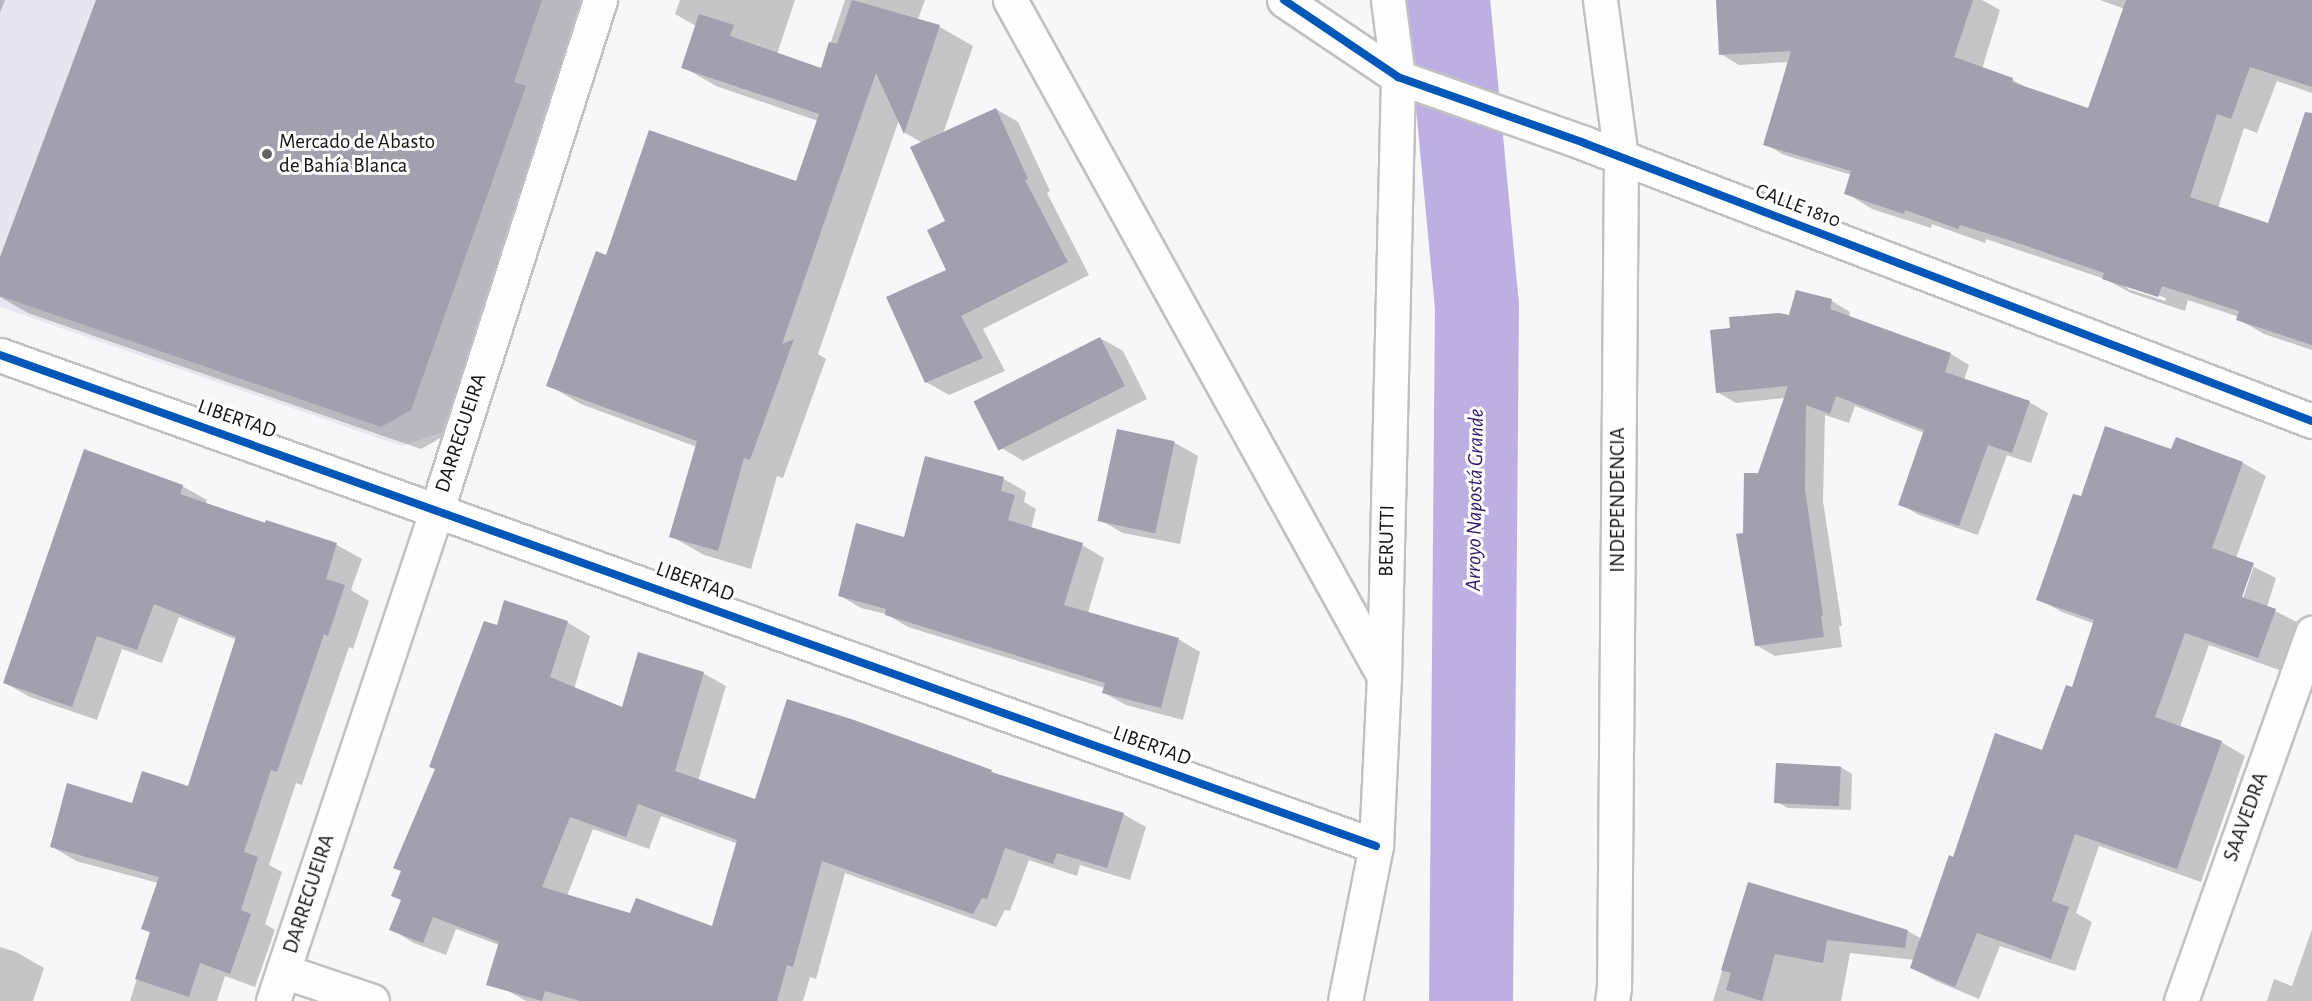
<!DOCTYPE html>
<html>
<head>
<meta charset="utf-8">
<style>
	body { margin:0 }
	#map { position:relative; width:2312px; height:1001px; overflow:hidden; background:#f7f6f9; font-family:"Alegreya Sans",sans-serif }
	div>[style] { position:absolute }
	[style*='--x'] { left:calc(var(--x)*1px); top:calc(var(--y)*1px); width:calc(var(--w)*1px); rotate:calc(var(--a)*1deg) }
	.built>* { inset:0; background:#e7e6ee }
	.shadow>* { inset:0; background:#0003 }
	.river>* { height:84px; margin:-42px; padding:0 42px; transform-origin:42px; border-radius:42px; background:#bcafe1 }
	.building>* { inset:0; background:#a39fad; transform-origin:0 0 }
	.roads { filter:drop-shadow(2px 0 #c1c1c3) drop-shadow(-2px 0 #c1c1c3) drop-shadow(0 2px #c1c1c3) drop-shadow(0 -2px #c1c1c3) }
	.street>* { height:33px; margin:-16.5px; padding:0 16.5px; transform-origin:16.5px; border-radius:16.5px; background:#fefefe }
	.cycleway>* { height:8px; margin:-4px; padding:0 4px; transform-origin:4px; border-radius:4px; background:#0057b8 }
	.dots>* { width:16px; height:16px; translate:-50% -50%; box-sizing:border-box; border:3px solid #fff; border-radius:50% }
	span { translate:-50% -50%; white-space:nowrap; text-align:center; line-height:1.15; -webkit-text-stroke:6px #fff; paint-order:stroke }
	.poi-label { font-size:21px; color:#131214 }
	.left { translate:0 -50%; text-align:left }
	.street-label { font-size:21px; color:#131214 }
	.water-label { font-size:22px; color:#371969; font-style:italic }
</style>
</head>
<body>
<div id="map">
	<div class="built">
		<div style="clip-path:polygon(0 0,585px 0,442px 432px,402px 446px,0 307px)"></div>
	</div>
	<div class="shadow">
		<div style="clip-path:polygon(0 0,5px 0,0 13px)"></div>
		<div style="clip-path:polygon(98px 0,604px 0,451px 432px,421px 449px,28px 313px,0 297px,0 261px)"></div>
		<div style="clip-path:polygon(680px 0,795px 0,777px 54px,822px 69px,845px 0,925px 0,918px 19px,940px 27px,973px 46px,943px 134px,996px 109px,1018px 122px,1050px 191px,1047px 193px,1089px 275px,983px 329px,1005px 371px,949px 395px,926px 382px,948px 271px,947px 222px,923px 143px,905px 133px,899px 120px,818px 354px,826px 359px,783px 478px,777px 476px,751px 569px,704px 555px,671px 536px,697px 447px,581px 404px,548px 385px,607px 257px,797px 183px,818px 121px,716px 86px,683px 67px,696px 26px,675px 14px)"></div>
		<div style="clip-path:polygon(evenodd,1717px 0,1982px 0,2000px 10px,1982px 69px,2013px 80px,2030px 90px,2089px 110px,2125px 9px,2100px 0,2312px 0,2312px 93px,2277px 81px,2257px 133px,2244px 128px,2218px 208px,2269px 224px,2312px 177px,2312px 350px,2264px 334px,2238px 319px,2239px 317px,2188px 300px,2185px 311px,2131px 293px,2105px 279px,1986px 239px,1985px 243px,1932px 224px,1931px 228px,1872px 209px,1846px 193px,1852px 175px,1784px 155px,1765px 144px,1789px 62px,1739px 65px,1721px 54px,1717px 0,2123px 284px,2166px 298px,2165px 301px,2128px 289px,2123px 284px)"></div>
		<div style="clip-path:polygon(1797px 292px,1832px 301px,1850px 312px,1849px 318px,1951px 354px,1969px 365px,1964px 380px,2029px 402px,2048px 413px,2031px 463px,2007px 455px,1978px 535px,1919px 515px,1900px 504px,1924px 433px,1855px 406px,1849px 423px,1825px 415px,1823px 501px,1842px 626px,1839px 626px,1842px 647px,1775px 656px,1756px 645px,1744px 535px,1759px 475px,1785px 398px,1736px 403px,1717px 392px,1731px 329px,1790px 317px)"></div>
		<div style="clip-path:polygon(1100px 338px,1123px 351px,1147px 399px,1023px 461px,1000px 447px,975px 401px)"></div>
		<div style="clip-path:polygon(1119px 431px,1175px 443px,1198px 456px,1180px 544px,1123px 533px,1100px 520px)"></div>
		<div style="clip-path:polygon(evenodd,2172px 451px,2243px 463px,2266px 476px,2236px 558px,2276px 578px,2267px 607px,2299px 623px,2282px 671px,2209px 645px,2180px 727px,2221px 742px,2245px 756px,2201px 882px,2099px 846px,2076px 913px,2092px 922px,2075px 971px,2000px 946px,1979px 999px,1936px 981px,1912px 968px,1915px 960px,1850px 953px,1841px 1001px,1713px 1001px,1749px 883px,1908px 931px,1922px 939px,1954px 859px,2043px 752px,2073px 689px,2095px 624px,2062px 612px,2038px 599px,2082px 498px,2172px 451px,2251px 566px,2254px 566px,2241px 604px,2238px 603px,2251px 566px)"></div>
		<div style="clip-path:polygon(1004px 479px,1026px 492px,1024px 502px,1036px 509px,1031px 529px,1082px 545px,1104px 558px,1088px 613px,1178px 639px,1200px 652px,1183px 720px,1126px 705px,1104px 693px,1105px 688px,908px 627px,886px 614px,861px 608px,839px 595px,905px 539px)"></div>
		<div style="clip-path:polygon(182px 486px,207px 500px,206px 504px,337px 545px,362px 559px,351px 590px,369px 601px,353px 649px,349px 647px,302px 785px,296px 783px,269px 865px,282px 872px,265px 924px,275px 930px,255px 987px,225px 976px,217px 1001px,130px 1001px,151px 933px,143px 929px,158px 883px,76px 861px,51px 846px,133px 805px,189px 788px,237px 640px,179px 617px,162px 663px,122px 649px,97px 720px,30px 697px,5px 683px)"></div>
		<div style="clip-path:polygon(evenodd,567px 622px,590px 636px,574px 689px,623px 709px,703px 673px,726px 686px,698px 781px,756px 801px,991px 771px,1001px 777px,1123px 814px,1146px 827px,1130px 880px,1080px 865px,1077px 876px,1029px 860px,1010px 911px,1005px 910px,996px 927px,845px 873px,816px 979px,810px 977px,803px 1001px,526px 1001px,505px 989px,499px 945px,456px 929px,446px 955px,414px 943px,391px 929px,498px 626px,567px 622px,661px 816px,738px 844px,713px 928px,631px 915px,567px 896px,593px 829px,649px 849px,661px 816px)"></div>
		<div style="clip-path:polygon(1841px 767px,1852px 774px,1851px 810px,1788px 808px,1777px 802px)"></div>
		<div style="clip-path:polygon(2312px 929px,2312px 1001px,2267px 1001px,2274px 979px,2292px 986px)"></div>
		<div style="clip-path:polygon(0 947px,16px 952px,44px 968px,33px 1001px,0 1001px)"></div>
	</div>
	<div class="river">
		<div style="--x:1448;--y:0;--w:306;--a:84.6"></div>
		<div style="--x:1477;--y:305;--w:696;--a:90.49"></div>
	</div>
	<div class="building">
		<div style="clip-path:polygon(96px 0,542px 0,514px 82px,526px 86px,411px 410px,381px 427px,0 296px,0 257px)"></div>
		<div style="clip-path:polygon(852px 0,940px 25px,904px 134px,876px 73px,782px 344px,794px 339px,750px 460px,744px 458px,718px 551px,669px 537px,697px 441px,546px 386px,596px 251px,606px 255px,649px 130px,796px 181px,819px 114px,681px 68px,699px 14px,734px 25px,730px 36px,821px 68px,829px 42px,837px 44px)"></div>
		<div style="clip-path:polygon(1716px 0,1973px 0,1954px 57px,2013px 78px,2012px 82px,2088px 108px,2126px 0,2312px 0,2312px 87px,2250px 67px,2231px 119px,2217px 114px,2190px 197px,2268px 223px,2305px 112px,2312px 113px,2312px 345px,2236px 320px,2239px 311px,2162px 286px,2158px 297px,2102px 279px,2104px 273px,2015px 242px,1960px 225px,1958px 229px,1905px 210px,1904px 214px,1844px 194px,1851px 171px,1763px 145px,1791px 51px,1719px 55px)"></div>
		<div style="clip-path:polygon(996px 108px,1028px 179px,1025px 180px,1068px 262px,961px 316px,983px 358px,925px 383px,886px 297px,946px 270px,927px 230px,945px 221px,910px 147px)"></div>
		<div style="clip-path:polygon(1796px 290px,1832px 299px,1830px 309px,1951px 353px,1945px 372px,2030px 401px,2012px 453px,1988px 445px,1959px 526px,1898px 505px,1924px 430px,1836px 396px,1830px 414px,1806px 405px,1805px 489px,1823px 615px,1821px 616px,1824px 637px,1755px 646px,1736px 534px,1743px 533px,1744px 473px,1758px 473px,1788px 386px,1716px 393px,1710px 330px,1730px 328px,1729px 317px,1779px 313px,1789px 315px)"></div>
		<div style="left:1100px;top:337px;width:55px;height:142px;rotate:63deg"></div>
		<div style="clip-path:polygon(2105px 426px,2171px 449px,2176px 437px,2243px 462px,2212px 548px,2254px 563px,2242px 597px,2276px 609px,2258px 658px,2185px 633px,2155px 717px,2222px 741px,2177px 869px,2075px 834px,2052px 901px,2069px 907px,2051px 959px,1977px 933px,1955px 987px,1910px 968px,1949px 855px,1953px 857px,1995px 733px,2042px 750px,2066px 685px,2072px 687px,2094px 620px,2036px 600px,2073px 494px,2081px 496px)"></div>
		<div style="left:1117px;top:429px;width:59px;height:94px;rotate:12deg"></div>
		<div style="clip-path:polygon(84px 449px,183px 485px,180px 494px,265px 523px,266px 520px,337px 543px,326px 579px,345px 585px,328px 636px,324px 634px,277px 772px,271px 770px,244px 852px,258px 857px,241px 910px,251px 914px,230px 974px,200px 963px,189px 997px,135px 979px,150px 932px,141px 929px,159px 877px,50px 847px,67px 783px,132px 803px,142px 771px,188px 786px,236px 637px,154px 604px,137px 650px,97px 636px,72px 707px,3px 683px)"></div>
		<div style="clip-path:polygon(925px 456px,1004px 477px,1001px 491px,1015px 495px,1008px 520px,1083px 543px,1064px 605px,1179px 638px,1161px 708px,1102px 693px,1105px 683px,885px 615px,886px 609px,838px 596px,856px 523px,904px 537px)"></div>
		<div style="clip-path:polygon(evenodd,504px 600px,568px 621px,550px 677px,622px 707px,638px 652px,704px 672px,675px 771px,755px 799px,787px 699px,854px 720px,992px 770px,991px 772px,1124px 813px,1107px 868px,1057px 853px,1053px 864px,1005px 848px,987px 899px,982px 898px,973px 914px,822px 861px,793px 967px,787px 965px,777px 1001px,580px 1001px,545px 991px,542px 1001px,486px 985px,499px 942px,433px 917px,423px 943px,389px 930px,401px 900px,391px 896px,401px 871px,393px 868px,435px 769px,429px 767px,484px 621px,497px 625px,504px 600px,638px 804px,737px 840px,712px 926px,636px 898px,630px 913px,542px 887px,570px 817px,626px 837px,638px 804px)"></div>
		<div style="left:1776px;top:763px;width:65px;height:40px;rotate:3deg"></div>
		<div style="clip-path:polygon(1748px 882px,1908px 930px,1905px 948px,1827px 940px,1823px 963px,1775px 954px,1762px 1001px,1726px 990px,1731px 973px,1721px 970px)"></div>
	</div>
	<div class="roads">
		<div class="street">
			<div style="--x:1010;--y:0;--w:773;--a:61.05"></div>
			<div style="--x:1284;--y:0;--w:138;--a:34"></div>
			<div style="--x:1398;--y:77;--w:197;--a:19.5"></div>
			<div style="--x:1584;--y:143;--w:779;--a:20.9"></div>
			<div style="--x:1600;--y:0;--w:159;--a:82.4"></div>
			<div style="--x:1621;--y:158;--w:829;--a:90.48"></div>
			<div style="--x:1614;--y:987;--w:14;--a:98"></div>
			<div style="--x:0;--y:355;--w:1461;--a:19.64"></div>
			<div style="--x:283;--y:971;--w:94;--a:18.6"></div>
			<div style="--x:273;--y:1001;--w:519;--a:-71.57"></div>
			<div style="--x:437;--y:509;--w:534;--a:-72.24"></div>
			<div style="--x:1345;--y:1001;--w:158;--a:-78.7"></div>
			<div style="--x:1376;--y:846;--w:170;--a:-87.3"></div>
			<div style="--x:1384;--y:676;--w:599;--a:-88.66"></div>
			<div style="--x:1398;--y:77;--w:78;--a:-97.4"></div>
			<div style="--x:2181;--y:1001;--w:391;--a:-70.4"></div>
		</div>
	</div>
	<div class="cycleway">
		<div style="--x:1284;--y:0;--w:138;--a:34"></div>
		<div style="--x:1398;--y:77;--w:197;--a:19.5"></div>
		<div style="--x:1584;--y:143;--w:779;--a:20.9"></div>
		<div style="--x:0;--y:355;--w:1461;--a:19.64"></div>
	</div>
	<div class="dots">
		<div style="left:267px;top:154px;background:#636264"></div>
	</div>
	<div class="poi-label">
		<span class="left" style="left:279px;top:154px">Mercado de Abasto<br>de Bahía Blanca</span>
	</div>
	<div class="street-label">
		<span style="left:1798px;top:206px;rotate:21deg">CALLE 1810</span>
		<span style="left:237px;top:419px;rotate:19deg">LIBERTAD</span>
		<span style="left:461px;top:433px;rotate:-72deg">DARREGUEIRA</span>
		<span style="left:1618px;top:500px;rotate:-90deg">INDEPENDENCIA</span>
		<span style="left:1387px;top:541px;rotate:-89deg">BERUTTI</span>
		<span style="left:695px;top:582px;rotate:20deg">LIBERTAD</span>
		<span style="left:1152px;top:746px;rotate:20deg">LIBERTAD</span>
		<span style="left:2246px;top:817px;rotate:-70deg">SAAVEDRA</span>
		<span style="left:309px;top:894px;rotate:-72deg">DARREGUEIRA</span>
	</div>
	<div class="water-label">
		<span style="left:1475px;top:500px;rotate:-89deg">Arroyo Napostá Grande</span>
	</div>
</div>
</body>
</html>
